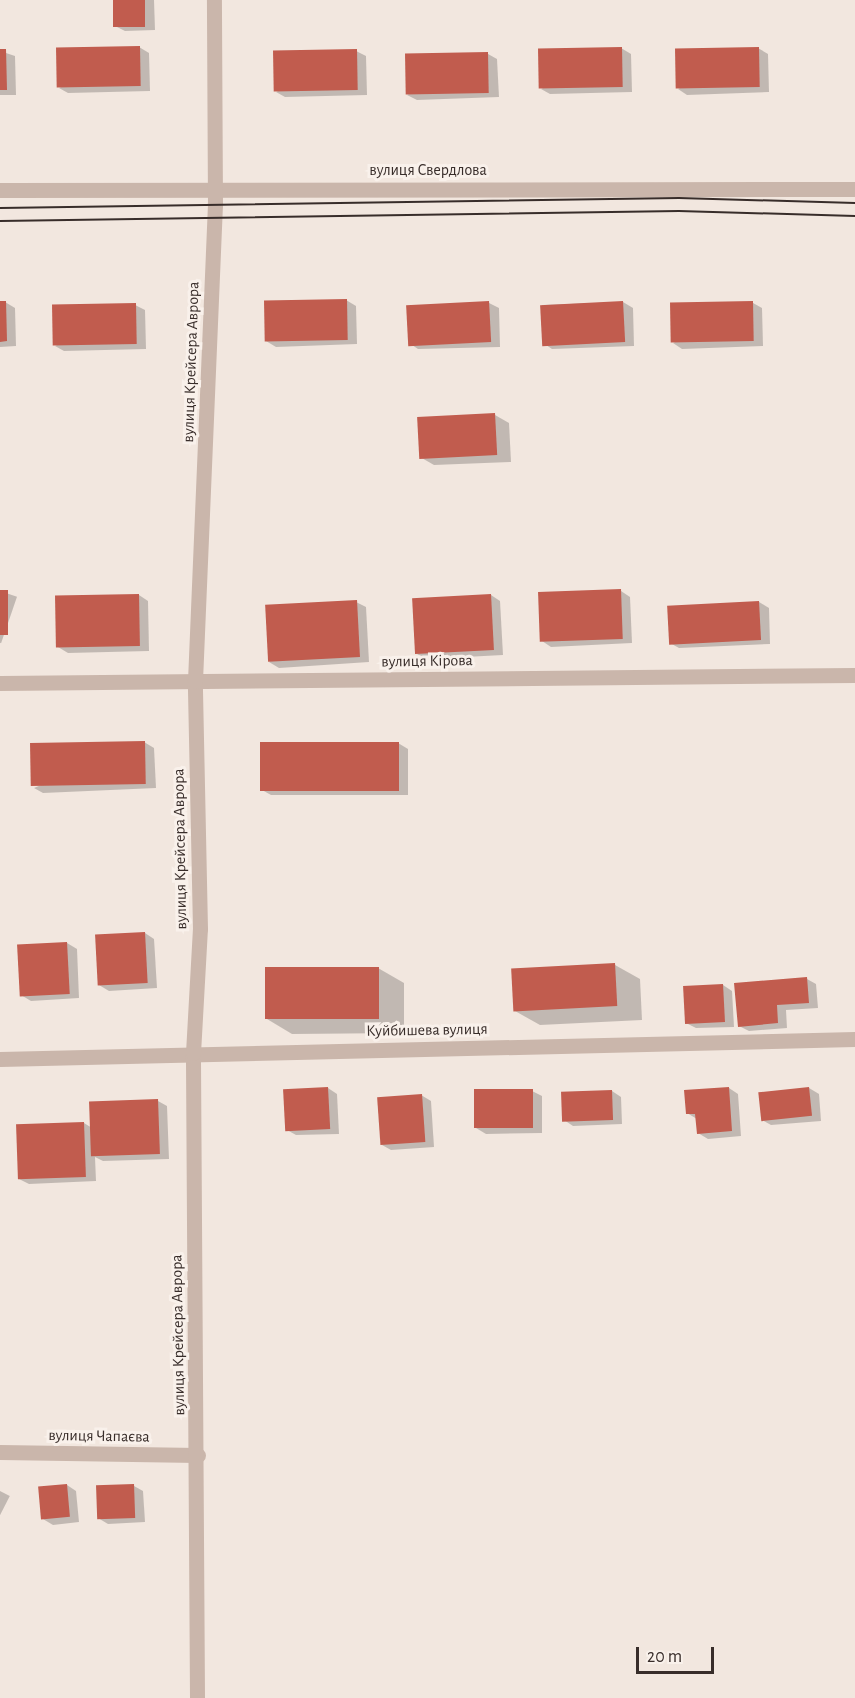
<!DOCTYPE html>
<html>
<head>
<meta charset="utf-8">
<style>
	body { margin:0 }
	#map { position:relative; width:855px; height:1698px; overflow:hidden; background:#f2e7df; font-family:"Alegreya Sans",sans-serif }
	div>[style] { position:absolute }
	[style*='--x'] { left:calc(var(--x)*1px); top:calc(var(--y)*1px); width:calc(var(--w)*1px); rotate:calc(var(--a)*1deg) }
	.shadow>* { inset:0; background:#0003; transform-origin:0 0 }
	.building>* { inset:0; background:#c15c4e; transform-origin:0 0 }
	.minor>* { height:15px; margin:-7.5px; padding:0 7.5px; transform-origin:7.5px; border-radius:7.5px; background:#cab6ab }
	.tram>* { height:1.5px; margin:-0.75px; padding:0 0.75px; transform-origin:0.75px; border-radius:0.75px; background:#382d2a }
	span { translate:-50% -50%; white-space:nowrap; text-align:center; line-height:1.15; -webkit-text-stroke:6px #f9f1eb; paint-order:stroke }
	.street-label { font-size:16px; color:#382d2a }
	.scale { position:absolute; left:636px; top:1647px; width:78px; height:27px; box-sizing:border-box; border:3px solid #382d2a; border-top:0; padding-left:8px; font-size:18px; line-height:21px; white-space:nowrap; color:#382d2a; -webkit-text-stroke:4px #f9f1eb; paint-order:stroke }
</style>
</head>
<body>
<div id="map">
	<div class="shadow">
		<div style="clip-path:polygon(114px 0,154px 0,155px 30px,125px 31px,115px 26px)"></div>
		<div style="clip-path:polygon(139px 47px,149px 53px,150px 91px,68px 93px,59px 88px)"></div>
		<div style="clip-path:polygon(621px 48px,631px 54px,632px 92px,550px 94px,541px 89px)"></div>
		<div style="clip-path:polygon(758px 48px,768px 54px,769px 92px,687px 95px,678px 89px)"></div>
		<div style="clip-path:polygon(0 51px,15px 56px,16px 95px,0 95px)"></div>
		<div style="clip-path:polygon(356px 51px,366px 56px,367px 95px,285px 97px,276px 92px)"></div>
		<div style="clip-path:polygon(488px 54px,497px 59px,499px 97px,417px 100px,407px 95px)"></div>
		<div style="clip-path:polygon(346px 300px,356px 306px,357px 344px,276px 347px,266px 341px)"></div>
		<div style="clip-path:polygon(5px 302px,15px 308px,16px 346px,0 347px,0 303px)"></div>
		<div style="clip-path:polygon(623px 302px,633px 308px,634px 346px,552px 349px,543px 343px,542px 305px)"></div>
		<div style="clip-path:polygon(489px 303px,499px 308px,500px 347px,418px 349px,409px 343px)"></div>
		<div style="clip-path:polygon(753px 303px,762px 308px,763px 346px,682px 349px,673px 343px)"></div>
		<div style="clip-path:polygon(135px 305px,145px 310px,146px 349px,64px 351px,55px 346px)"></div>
		<div style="clip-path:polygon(495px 415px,509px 423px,511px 462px,434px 465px,420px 457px)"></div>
		<div style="left:0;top:591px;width:18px;height:49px;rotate:19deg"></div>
		<div style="clip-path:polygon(621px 591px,630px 597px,632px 643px,551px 647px,542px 641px)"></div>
		<div style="clip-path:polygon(139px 595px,148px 601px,149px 651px,68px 653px,58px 647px)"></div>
		<div style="clip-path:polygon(491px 595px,500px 601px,503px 655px,427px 659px,417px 654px)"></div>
		<div style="clip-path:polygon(356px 602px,366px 607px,369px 662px,279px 668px,269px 662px)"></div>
		<div style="clip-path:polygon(759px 602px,769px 608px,770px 644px,679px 648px,670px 643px)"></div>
		<div style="clip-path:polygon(144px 742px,154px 748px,156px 788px,43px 793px,34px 788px)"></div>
		<div style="clip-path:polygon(398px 743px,408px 749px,408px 795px,271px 795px,262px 790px)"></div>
		<div style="clip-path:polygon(145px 933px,154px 939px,157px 988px,109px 991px,99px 985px)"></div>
		<div style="clip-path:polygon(67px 943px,77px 949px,79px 998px,31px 1001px,21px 995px)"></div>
		<div style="clip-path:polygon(615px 965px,640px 979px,642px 1020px,540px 1025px,515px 1011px)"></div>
		<div style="clip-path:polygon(378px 968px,404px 983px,404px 1033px,292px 1034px,267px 1019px)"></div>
		<div style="clip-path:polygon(807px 979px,816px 984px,818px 1008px,786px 1010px,787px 1028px,749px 1031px,739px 1026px)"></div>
		<div style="clip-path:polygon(723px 985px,732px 991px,734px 1027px,696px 1028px,686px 1023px)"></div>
		<div style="clip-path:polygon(328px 1088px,337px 1094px,339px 1134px,296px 1135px,287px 1130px)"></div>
		<div style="clip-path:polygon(729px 1088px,738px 1094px,741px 1136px,708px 1139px,698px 1133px,697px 1119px,687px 1113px)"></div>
		<div style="clip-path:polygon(809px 1088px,819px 1094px,821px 1121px,771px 1125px,762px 1120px)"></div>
		<div style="clip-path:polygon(532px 1091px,542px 1096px,542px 1133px,486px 1134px,476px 1128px)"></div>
		<div style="clip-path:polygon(612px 1091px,621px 1097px,622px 1124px,573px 1126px,564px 1120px)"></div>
		<div style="clip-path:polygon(421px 1095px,431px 1101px,434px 1147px,391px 1150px,382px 1145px)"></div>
		<div style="clip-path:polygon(158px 1101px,167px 1106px,169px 1159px,103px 1161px,95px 1157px,96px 1181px,29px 1184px,19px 1179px,84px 1123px,92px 1128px)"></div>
		<div style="clip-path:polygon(67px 1485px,76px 1491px,79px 1522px,53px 1525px,43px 1519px)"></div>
		<div style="clip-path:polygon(134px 1486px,143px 1491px,145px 1522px,108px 1524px,98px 1518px)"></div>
		<div style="left:0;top:1491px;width:11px;height:37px;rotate:27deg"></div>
	</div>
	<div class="building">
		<div style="left:113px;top:0;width:32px;height:27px"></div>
		<div style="left:140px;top:46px;width:40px;height:84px;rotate:89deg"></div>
		<div style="left:622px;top:47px;width:40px;height:84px;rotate:89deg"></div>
		<div style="left:759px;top:47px;width:40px;height:84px;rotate:89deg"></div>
		<div style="clip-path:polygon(0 49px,6px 49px,7px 90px,0 90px)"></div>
		<div style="left:357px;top:49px;width:41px;height:84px;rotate:89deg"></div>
		<div style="left:488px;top:52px;width:41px;height:83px;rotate:89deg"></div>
		<div style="left:347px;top:299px;width:41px;height:83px;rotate:89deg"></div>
		<div style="clip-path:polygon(0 301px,6px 301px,7px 341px,0 342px)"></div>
		<div style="left:489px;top:301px;width:41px;height:83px;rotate:87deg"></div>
		<div style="left:623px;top:301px;width:41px;height:83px;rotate:87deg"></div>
		<div style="left:753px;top:301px;width:40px;height:83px;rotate:89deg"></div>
		<div style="left:136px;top:303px;width:41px;height:84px;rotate:89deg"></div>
		<div style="left:495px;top:413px;width:42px;height:78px;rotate:87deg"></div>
		<div style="left:621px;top:589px;width:50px;height:83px;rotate:88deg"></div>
		<div style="left:0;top:590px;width:8px;height:45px"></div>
		<div style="left:139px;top:594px;width:52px;height:84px;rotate:89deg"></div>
		<div style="left:491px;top:594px;width:56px;height:79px;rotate:87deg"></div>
		<div style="left:357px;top:600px;width:57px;height:92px;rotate:87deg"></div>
		<div style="left:759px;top:601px;width:39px;height:92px;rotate:87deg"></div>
		<div style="left:145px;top:741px;width:43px;height:115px;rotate:89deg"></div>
		<div style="left:260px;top:742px;width:139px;height:49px"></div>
		<div style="left:145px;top:932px;width:51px;height:50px;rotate:87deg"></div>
		<div style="left:67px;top:942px;width:52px;height:50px;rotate:87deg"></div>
		<div style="left:615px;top:963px;width:43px;height:104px;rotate:87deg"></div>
		<div style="left:379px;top:967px;width:52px;height:114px;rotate:90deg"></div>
		<div style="clip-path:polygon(807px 977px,809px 1003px,777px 1005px,778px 1023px,738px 1027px,734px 983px)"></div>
		<div style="left:723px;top:984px;width:38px;height:40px;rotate:87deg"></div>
		<div style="left:328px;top:1087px;width:42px;height:45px;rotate:87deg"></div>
		<div style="clip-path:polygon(729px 1087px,732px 1131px,697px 1134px,695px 1114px,686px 1114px,684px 1090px)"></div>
		<div style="left:809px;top:1087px;width:29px;height:51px;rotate:84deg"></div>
		<div style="left:533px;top:1089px;width:39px;height:59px;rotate:90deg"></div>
		<div style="left:612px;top:1090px;width:30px;height:51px;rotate:88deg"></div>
		<div style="left:422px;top:1094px;width:48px;height:45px;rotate:86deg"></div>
		<div style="left:158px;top:1099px;width:55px;height:69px;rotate:88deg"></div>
		<div style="left:84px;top:1122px;width:55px;height:68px;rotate:88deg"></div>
		<div style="left:67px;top:1484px;width:33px;height:29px;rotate:85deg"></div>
		<div style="left:134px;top:1484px;width:34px;height:38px;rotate:88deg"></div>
	</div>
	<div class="minor">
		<div style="--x:0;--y:190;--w:855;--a:-0.07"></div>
		<div style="--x:0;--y:683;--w:855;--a:-0.54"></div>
		<div style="--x:0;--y:1059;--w:855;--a:-1.34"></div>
		<div style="--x:0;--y:1452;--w:198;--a:0.9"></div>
		<div style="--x:197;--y:1698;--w:645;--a:-90.36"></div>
		<div style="--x:193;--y:1053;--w:124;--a:-86.8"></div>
		<div style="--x:200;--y:929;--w:248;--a:-91.2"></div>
		<div style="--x:195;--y:681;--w:476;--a:-87.6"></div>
		<div style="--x:215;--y:205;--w:205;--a:-90.3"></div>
	</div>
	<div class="tram">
		<div style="--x:0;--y:208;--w:679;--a:-0.84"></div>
		<div style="--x:679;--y:198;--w:176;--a:1.6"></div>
		<div style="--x:0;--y:221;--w:679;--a:-0.84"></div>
		<div style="--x:679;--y:211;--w:176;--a:1.6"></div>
	</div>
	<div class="street-label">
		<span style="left:428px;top:170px">вулиця Свердлова</span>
		<span style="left:191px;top:362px;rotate:-88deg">вулиця Крейсера Аврора</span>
		<span style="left:427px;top:661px;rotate:-1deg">вулиця Кірова</span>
		<span style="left:180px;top:849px;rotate:-91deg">вулиця Крейсера Аврора</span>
		<span style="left:427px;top:1030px;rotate:-1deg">Куйбишева вулиця</span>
		<span style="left:178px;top:1335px;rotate:-91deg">вулиця Крейсера Аврора</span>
		<span style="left:99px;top:1436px;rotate:1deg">вулиця Чапаєва</span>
	</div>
	<div class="scale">20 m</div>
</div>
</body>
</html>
